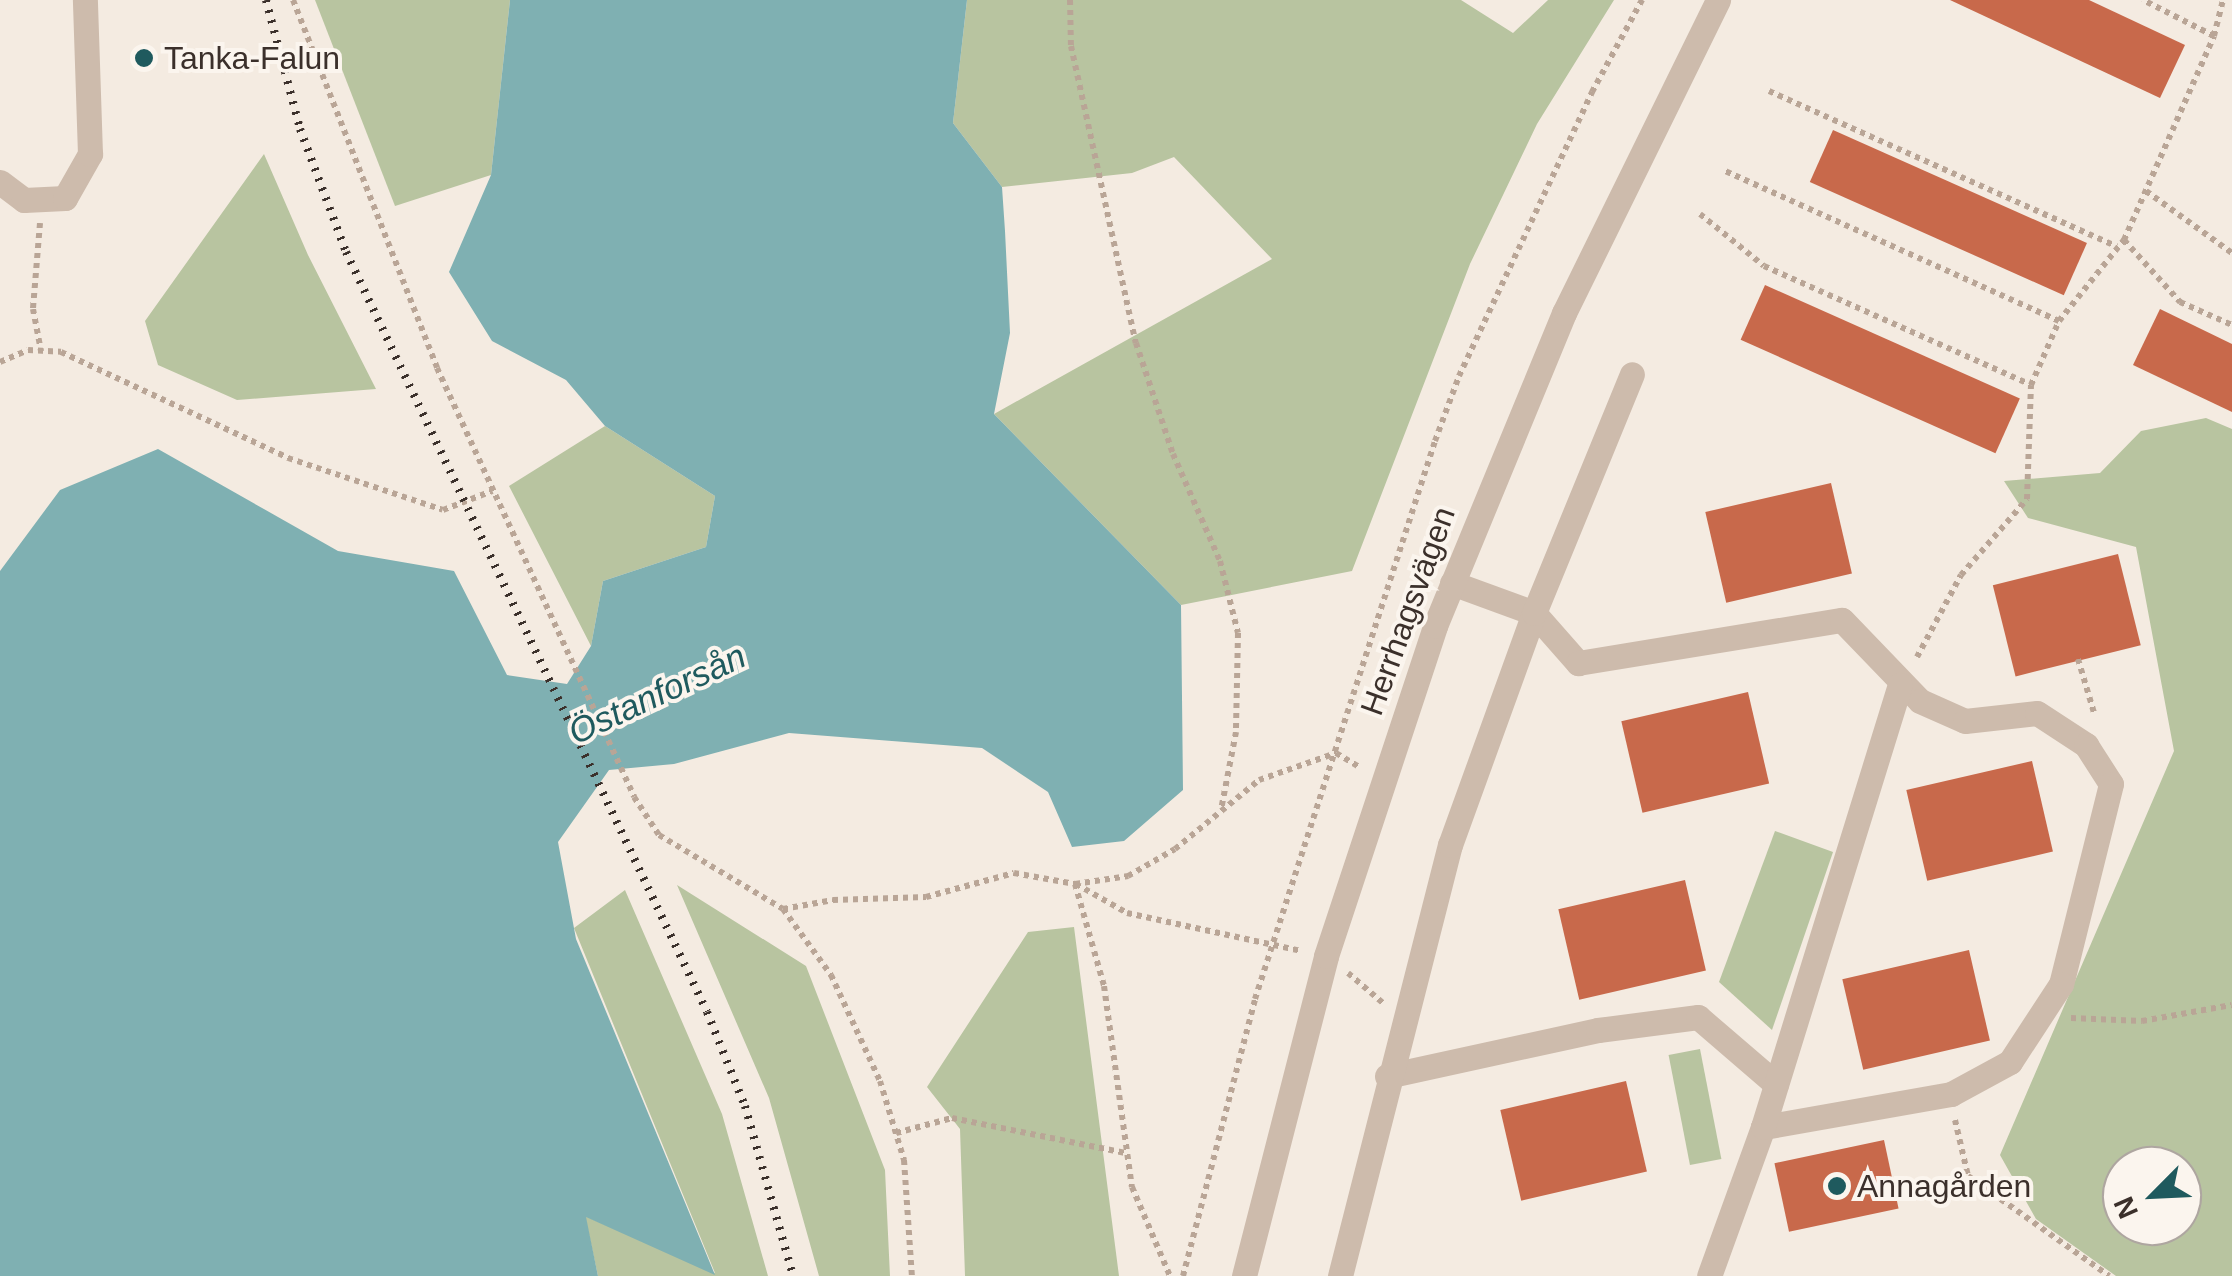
<!DOCTYPE html>
<html>
<head>
<meta charset="utf-8">
<style>
	body { margin:0 }
	#map { position:relative; width:2232px; height:1276px; overflow:hidden; background:#f4ebe1; font-family:Arial,sans-serif }
	div>[style] { position:absolute }
	[style*='--x'] { left:calc(var(--x)*1px); top:calc(var(--y)*1px); width:calc(var(--w)*1px); rotate:calc(var(--a)*1deg) }
	.green>* { inset:0; background:#b8c4a0; transform-origin:0 0 }
	.water>* { inset:0; background:#7fb0b2 }
	.building>* { inset:0; background:#c8694b; transform-origin:0 0 }
	.path>* { height:6px; margin-top:-3px; transform-origin:0; background:repeating-linear-gradient(90deg,#b9a596 0 5px,transparent 0 10px) }
	.minor>* { height:25px; margin:-12.5px; padding:0 12.5px; transform-origin:12.5px; border-radius:12.5px; background:#cdbbac }
	.rail>* { height:8px; margin-top:-4px; transform-origin:0; background:repeating-linear-gradient(90deg,#3b302b 0 2.5px,transparent 0 10.5px) }
	.dots>* { width:28px; height:28px; translate:-50% -50%; box-sizing:border-box; border:5px solid #fbf5ee; border-radius:50% }
	span { translate:-50% -50%; white-space:nowrap; text-align:center; line-height:1.15; -webkit-text-stroke:8px #fbf5ee; paint-order:stroke }
	.poi-label { font-size:32px; color:#3b302b }
	.left { translate:0 -50%; text-align:left }
	.street-label { font-size:32px; color:#3b302b }
	.water-label { font-size:35px; color:#1f5a5e; font-style:italic }
	.north { position:absolute; left:2102px; top:1146px; width:100px; height:100px; box-sizing:border-box; background:#fbf5ee; border:2px solid #aea6a0; border-radius:50%; rotate:246deg; font-size:28px; font-weight:700; line-height:40px; text-align:center; color:#3b302b }
	.north::after { content:''; display:block; margin:auto; width:35px; height:45px; background:#1f5a5e; clip-path:polygon(50% 0,100% 100%,50% 72%,0 100%) }
</style>
</head>
<body>
<div id="map">
	<div class="green">
		<div style="clip-path:polygon(315px 0,510px 0,491px 175px,395px 206px)"></div>
		<div style="clip-path:polygon(967px 0,1461px 0,1513px 33px,1548px 0,1614px 0,1537px 124px,1470px 264px,1352px 571px,1181px 605px,994px 414px,1272px 259px,1174px 157px,1132px 173px,1002px 187px,953px 123px)"></div>
		<div style="clip-path:polygon(264px 154px,308px 255px,376px 389px,237px 400px,158px 365px,145px 321px)"></div>
		<div style="clip-path:polygon(evenodd,2206px 418px,2232px 429px,2232px 1276px,2116px 1276px,2036px 1219px,2000px 1155px,2174px 751px,2136px 547px,2028px 518px,2004px 481px,2100px 473px,2141px 431px,2206px 418px,2122px 1166px,2182px 1166px,2182px 1226px,2122px 1226px,2122px 1166px)"></div>
		<div style="clip-path:polygon(605px 426px,715px 496px,706px 547px,603px 581px,591px 646px,509px 486px)"></div>
		<div style="clip-path:polygon(1775px 831px,1833px 852px,1772px 1030px,1719px 982px)"></div>
		<div style="clip-path:polygon(677px 885px,806px 966px,885px 1170px,890px 1276px,819px 1276px,769px 1098px)"></div>
		<div style="clip-path:polygon(625px 890px,722px 1114px,768px 1276px,598px 1276px,585px 1216px,715px 1273px,574px 928px)"></div>
		<div style="clip-path:polygon(1074px 927px,1119px 1276px,965px 1276px,960px 1129px,927px 1087px,1028px 932px)"></div>
		<div style="left:1700px;top:1049px;width:112px;height:32px;rotate:79deg"></div>
	</div>
	<div class="water">
		<div style="clip-path:polygon(510px 0,967px 0,953px 123px,1002px 187px,1005px 231px,1010px 333px,994px 414px,1181px 605px,1183px 790px,1124px 841px,1072px 847px,1048px 792px,982px 748px,789px 733px,674px 764px,609px 770px,558px 842px,576px 939px,715px 1275px,586px 1217px,598px 1276px,0 1276px,0 571px,60px 490px,158px 449px,338px 551px,454px 571px,507px 675px,567px 684px,591px 646px,603px 581px,706px 547px,715px 496px,605px 426px,566px 380px,492px 341px,449px 272px,491px 175px)"></div>
	</div>
	<div class="building">
		<div style="clip-path:polygon(1950px 0,2089px 0,2185px 45px,2160px 98px)"></div>
		<div style="left:1833px;top:130px;width:278px;height:57px;rotate:24deg"></div>
		<div style="left:1765px;top:285px;width:279px;height:60px;rotate:24deg"></div>
		<div style="clip-path:polygon(2160px 309px,2232px 344px,2232px 412px,2133px 365px)"></div>
		<div style="left:1831px;top:483px;width:93px;height:129px;rotate:77deg"></div>
		<div style="left:2118px;top:554px;width:94px;height:129px;rotate:76deg"></div>
		<div style="left:1748px;top:692px;width:94px;height:130px;rotate:77deg"></div>
		<div style="left:2032px;top:761px;width:93px;height:129px;rotate:77deg"></div>
		<div style="left:1685px;top:880px;width:93px;height:130px;rotate:77deg"></div>
		<div style="left:1969px;top:950px;width:93px;height:130px;rotate:77deg"></div>
		<div style="left:1626px;top:1081px;width:93px;height:129px;rotate:77deg"></div>
		<div style="left:1884px;top:1140px;width:70px;height:112px;rotate:78deg"></div>
	</div>
	<div class="path">
		<div style="--x:293;--y:0;--w:395;--a:68.6"></div>
		<div style="--x:437;--y:368;--w:472;--a:65.3"></div>
		<div style="--x:634;--y:797;--w:45;--a:56.7"></div>
		<div style="--x:659;--y:835;--w:144;--a:30.8"></div>
		<div style="--x:783;--y:909;--w:82;--a:54"></div>
		<div style="--x:831;--y:975;--w:117;--a:65.2"></div>
		<div style="--x:880;--y:1081;--w:83;--a:73.1"></div>
		<div style="--x:904;--y:1160;--w:116;--a:86.1"></div>
		<div style="--x:1070;--y:0;--w:46;--a:88.8"></div>
		<div style="--x:1071;--y:46;--w:304;--a:77.7"></div>
		<div style="--x:1136;--y:343;--w:117;--a:71.6"></div>
		<div style="--x:1173;--y:454;--w:117;--a:66.3"></div>
		<div style="--x:1220;--y:561;--w:74;--a:76"></div>
		<div style="--x:1238;--y:633;--w:99;--a:91.2"></div>
		<div style="--x:1236;--y:732;--w:79;--a:100.9"></div>
		<div style="--x:2214;--y:36;--w:37;--a:-76"></div>
		<div style="--x:1769;--y:91;--w:381;--a:24.1"></div>
		<div style="--x:2146;--y:191;--w:106;--a:35.8"></div>
		<div style="--x:1700;--y:214;--w:82;--a:39.1"></div>
		<div style="--x:1764;--y:266;--w:292;--a:24"></div>
		<div style="--x:2031;--y:385;--w:70;--a:-66.4"></div>
		<div style="--x:2059;--y:321;--w:366;--a:-155.8"></div>
		<div style="--x:40;--y:223;--w:86;--a:94.7"></div>
		<div style="--x:33;--y:309;--w:43;--a:79.2"></div>
		<div style="--x:2124;--y:240;--w:84;--a:47.9"></div>
		<div style="--x:2180;--y:302;--w:57;--a:23.9"></div>
		<div style="--x:2059;--y:321;--w:104;--a:-51.3"></div>
		<div style="--x:2124;--y:240;--w:223;--a:-66.2"></div>
		<div style="--x:2214;--y:36;--w:80;--a:-153.1"></div>
		<div style="--x:0;--y:362;--w:30;--a:-23"></div>
		<div style="--x:28;--y:350;--w:33;--a:3"></div>
		<div style="--x:61;--y:352;--w:251;--a:25"></div>
		<div style="--x:288;--y:458;--w:163;--a:18.5"></div>
		<div style="--x:443;--y:510;--w:53;--a:-21.2"></div>
		<div style="--x:1917;--y:657;--w:93;--a:-61.8"></div>
		<div style="--x:1961;--y:575;--w:101;--a:-49"></div>
		<div style="--x:2027;--y:499;--w:114;--a:-88"></div>
		<div style="--x:2078;--y:659;--w:59;--a:73.4"></div>
		<div style="--x:1075;--y:884;--w:106;--a:74.1"></div>
		<div style="--x:1104;--y:986;--w:203;--a:82.1"></div>
		<div style="--x:1132;--y:1187;--w:97;--a:66.9"></div>
		<div style="--x:1076;--y:884;--w:59;--a:29.6"></div>
		<div style="--x:1127;--y:913;--w:179;--a:12.3"></div>
		<div style="--x:783;--y:909;--w:51;--a:-10.2"></div>
		<div style="--x:833;--y:900;--w:93;--a:-1.8"></div>
		<div style="--x:926;--y:897;--w:91;--a:-15.3"></div>
		<div style="--x:1014;--y:873;--w:62;--a:10.2"></div>
		<div style="--x:1075;--y:884;--w:54;--a:-8.6"></div>
		<div style="--x:1128;--y:876;--w:54;--a:-29.9"></div>
		<div style="--x:1175;--y:849;--w:109;--a:-39.4"></div>
		<div style="--x:1259;--y:780;--w:82;--a:-19.3"></div>
		<div style="--x:1336;--y:753;--w:27;--a:31"></div>
		<div style="--x:1348;--y:973;--w:48;--a:40.7"></div>
		<div style="--x:2071;--y:1018;--w:71;--a:2.4"></div>
		<div style="--x:2142;--y:1021;--w:91;--a:-10.1"></div>
		<div style="--x:1955;--y:1120;--w:57;--a:76.9"></div>
		<div style="--x:1968;--y:1176;--w:173;--a:35.3"></div>
		<div style="--x:896;--y:1133;--w:58;--a:-15"></div>
		<div style="--x:952;--y:1118;--w:177;--a:11.4"></div>
		<div style="--x:1183;--y:1276;--w:286;--a:-75.4"></div>
		<div style="--x:1255;--y:999;--w:586;--a:-72.12"></div>
		<div style="--x:1435;--y:441;--w:69;--a:-69.7"></div>
		<div style="--x:1459;--y:376;--w:314;--a:-64.9"></div>
		<div style="--x:1592;--y:92;--w:105;--a:-61.5"></div>
	</div>
	<div class="minor">
		<div style="--x:0;--y:182;--w:30;--a:37"></div>
		<div style="--x:24;--y:200;--w:41;--a:-2.8"></div>
		<div style="--x:65;--y:198;--w:51;--a:-60.4"></div>
		<div style="--x:90;--y:154;--w:154;--a:-91.9"></div>
		<div style="--x:1452;--y:583;--w:87;--a:20.1"></div>
		<div style="--x:1534;--y:613;--w:67;--a:48.7"></div>
		<div style="--x:1578;--y:663;--w:267;--a:-9.3"></div>
		<div style="--x:1842;--y:620;--w:112;--a:46.1"></div>
		<div style="--x:1920;--y:701;--w:49;--a:24"></div>
		<div style="--x:1965;--y:721;--w:72;--a:-6.3"></div>
		<div style="--x:2037;--y:713;--w:59;--a:33.1"></div>
		<div style="--x:2086;--y:745;--w:46;--a:57.3"></div>
		<div style="--x:2111;--y:784;--w:206;--a:104"></div>
		<div style="--x:2061;--y:984;--w:93;--a:123.2"></div>
		<div style="--x:2010;--y:1062;--w:67;--a:151.5"></div>
		<div style="--x:1951;--y:1094;--w:191;--a:170"></div>
		<div style="--x:1763;--y:1127;--w:158;--a:109.9"></div>
		<div style="--x:1387;--y:1076;--w:216;--a:-12.3"></div>
		<div style="--x:1598;--y:1030;--w:101;--a:-7.4"></div>
		<div style="--x:1698;--y:1017;--w:103;--a:40.7"></div>
		<div style="--x:1763;--y:1127;--w:463;--a:-72.8"></div>
		<div style="--x:1244;--y:1276;--w:330;--a:-75.6"></div>
		<div style="--x:1326;--y:956;--w:348;--a:-71.7"></div>
		<div style="--x:1435;--y:626;--w:339;--a:-67.6"></div>
		<div style="--x:1564;--y:313;--w:349;--a:-63.8"></div>
		<div style="--x:1340;--y:1276;--w:445;--a:-75.7"></div>
		<div style="--x:1450;--y:845;--w:247;--a:-70.1"></div>
		<div style="--x:1534;--y:613;--w:258;--a:-67.7"></div>
	</div>
	<div class="rail">
		<div style="--x:266;--y:0;--w:133;--a:75.2"></div>
		<div style="--x:300;--y:129;--w:131;--a:69.5"></div>
		<div style="--x:346;--y:252;--w:841;--a:64.59"></div>
		<div style="--x:707;--y:1012;--w:101;--a:68"></div>
		<div style="--x:745;--y:1106;--w:177;--a:74.2"></div>
	</div>
	<div class="dots">
		<div style="left:144px;top:58px;background:#1f5a5e"></div>
		<div style="left:1837px;top:1186px;background:#1f5a5e"></div>
	</div>
	<div class="poi-label">
		<span class="left" style="left:164px;top:58px">Tanka-Falun</span>
		<span class="left" style="left:1857px;top:1186px">Annagården</span>
	</div>
	<div class="street-label">
		<span style="left:1408px;top:611px;rotate:-70deg">Herrhagsvägen</span>
	</div>
	<div class="water-label">
		<span style="left:657px;top:694px;rotate:-25deg">Östanforsån</span>
	</div>
	<div class="north">N</div>
</div>
</body>
</html>
